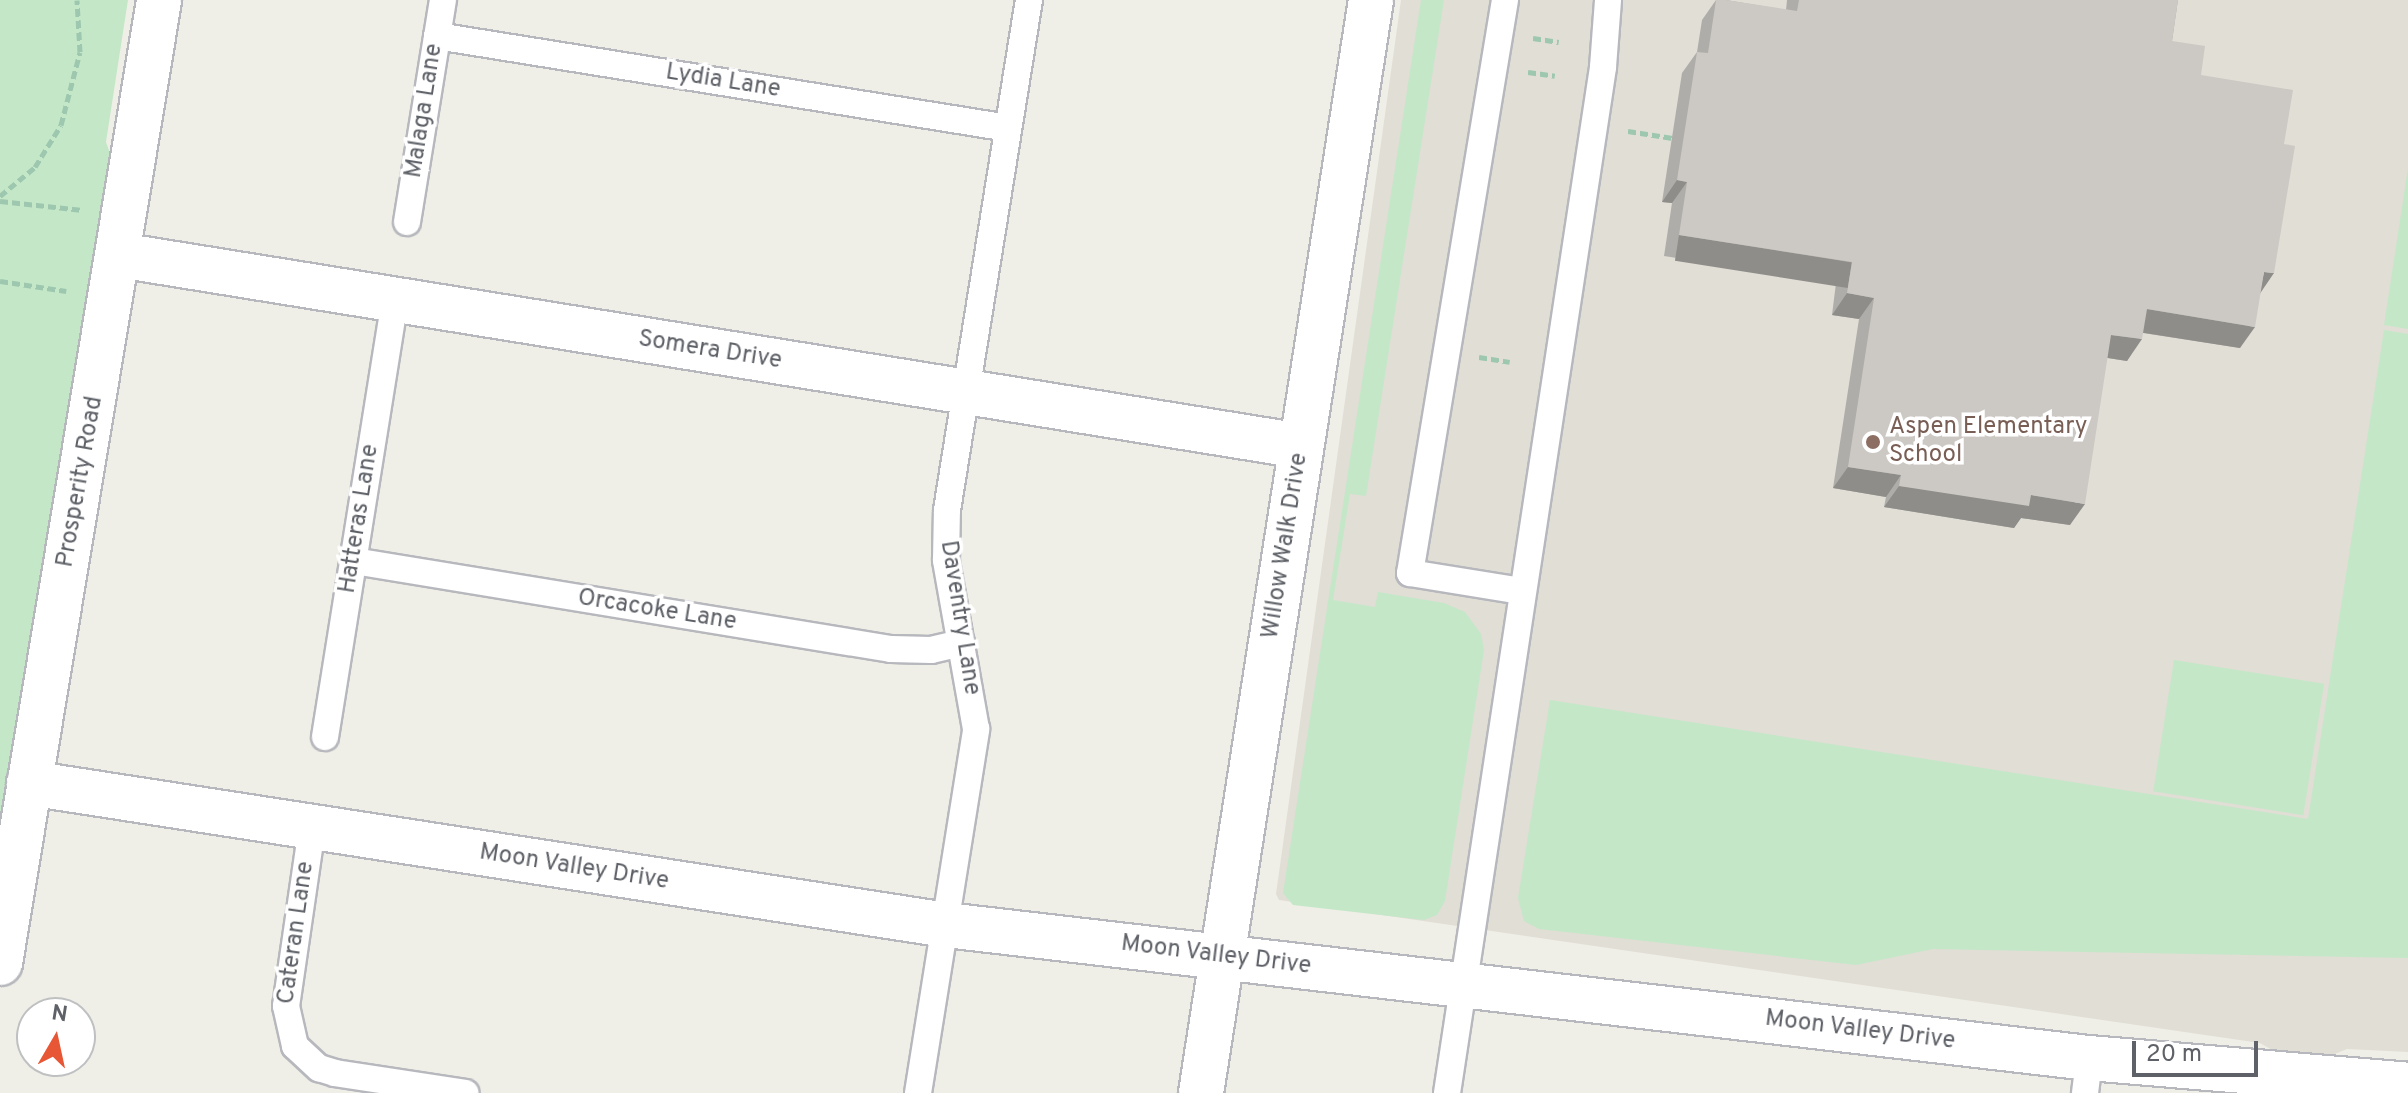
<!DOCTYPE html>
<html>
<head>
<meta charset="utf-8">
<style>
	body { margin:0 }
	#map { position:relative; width:2408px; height:1093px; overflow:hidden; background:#f0efe7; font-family:Overpass,sans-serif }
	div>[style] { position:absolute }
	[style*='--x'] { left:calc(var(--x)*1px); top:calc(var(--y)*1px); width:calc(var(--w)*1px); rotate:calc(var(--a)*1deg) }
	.education>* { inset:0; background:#e0ded5 }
	.green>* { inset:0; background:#c4e7c8; transform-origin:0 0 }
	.path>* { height:5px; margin-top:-2.5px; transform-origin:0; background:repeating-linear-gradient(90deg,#9dc7ae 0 8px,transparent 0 12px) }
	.roads { filter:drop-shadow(2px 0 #b7b8bd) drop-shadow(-2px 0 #b7b8bd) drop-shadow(0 2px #b7b8bd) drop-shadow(0 -2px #b7b8bd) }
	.service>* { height:26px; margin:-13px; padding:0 13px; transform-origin:13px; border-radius:13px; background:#fff }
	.minor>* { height:44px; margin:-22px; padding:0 22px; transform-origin:22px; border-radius:22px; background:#fff }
	.tertiary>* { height:44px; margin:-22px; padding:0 22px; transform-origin:22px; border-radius:22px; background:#fff }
	.wall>* { inset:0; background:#afada9 }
	.shaded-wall>* { inset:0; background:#8f8d89; transform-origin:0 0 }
	.building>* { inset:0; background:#ccc9c4 }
	.dots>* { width:22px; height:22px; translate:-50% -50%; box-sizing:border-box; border:4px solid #fff; border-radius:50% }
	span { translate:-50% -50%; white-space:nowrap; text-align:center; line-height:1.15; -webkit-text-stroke:7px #fff; paint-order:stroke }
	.street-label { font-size:24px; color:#5e6167 }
	.education-label { font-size:24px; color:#785e54 }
	.left { translate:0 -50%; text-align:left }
	.north { position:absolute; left:16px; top:997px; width:80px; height:80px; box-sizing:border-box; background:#fff; border:2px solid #bfc0c2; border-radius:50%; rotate:9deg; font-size:22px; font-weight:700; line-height:32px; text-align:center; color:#5e6167 }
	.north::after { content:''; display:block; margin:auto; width:28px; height:36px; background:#e75736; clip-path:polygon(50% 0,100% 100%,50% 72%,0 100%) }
	.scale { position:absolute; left:2132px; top:1041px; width:126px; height:36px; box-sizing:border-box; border:4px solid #5e6167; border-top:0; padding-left:10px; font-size:24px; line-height:28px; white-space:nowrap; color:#5e6167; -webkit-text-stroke:6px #fff; paint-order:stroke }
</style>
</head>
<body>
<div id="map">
	<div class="education">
		<div style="clip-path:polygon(1401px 0,2408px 0,2408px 1052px,2347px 1049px,2327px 1057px,2276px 1052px,2260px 1043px,1279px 900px,1276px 894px)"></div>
	</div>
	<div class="green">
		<div style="clip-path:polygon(0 0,128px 0,106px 142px,116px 170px,0 823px)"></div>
		<div style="clip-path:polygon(1421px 0,1444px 0,1366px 496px,1350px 494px,1333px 600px,1375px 607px,1378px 592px,1444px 603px,1465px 612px,1481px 634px,1484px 650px,1445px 901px,1437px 915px,1424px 920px,1293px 905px,1283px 893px)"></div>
		<div style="clip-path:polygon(2408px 168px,2408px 329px,2384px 325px)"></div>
		<div style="clip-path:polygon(2384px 330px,2408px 334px,2408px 958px,1933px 949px,1856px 965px,1539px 929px,1524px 921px,1518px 898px,1550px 700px,2308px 819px)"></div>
		<div style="left:2174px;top:660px;width:152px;height:133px;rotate:9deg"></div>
	</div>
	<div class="path">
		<div style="--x:1533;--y:38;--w:26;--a:9"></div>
		<div style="--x:1528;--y:72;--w:27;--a:8"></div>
		<div style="--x:1628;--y:131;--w:45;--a:9"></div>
		<div style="--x:0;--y:196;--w:45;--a:-39.6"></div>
		<div style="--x:35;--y:167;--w:49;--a:-58.2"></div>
		<div style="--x:61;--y:125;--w:75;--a:-75.4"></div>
		<div style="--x:80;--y:52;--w:52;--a:-93.3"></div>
		<div style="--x:0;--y:201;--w:83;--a:6.2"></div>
		<div style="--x:0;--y:281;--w:67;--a:8.6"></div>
		<div style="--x:1479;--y:357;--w:31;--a:9"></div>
	</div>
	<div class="roads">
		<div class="service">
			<div style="--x:1505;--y:0;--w:581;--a:99.41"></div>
			<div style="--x:1410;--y:573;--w:112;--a:9.2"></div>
			<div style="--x:437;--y:36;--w:578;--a:9.15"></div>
			<div style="--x:407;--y:222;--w:225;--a:-80.8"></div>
			<div style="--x:354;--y:561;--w:544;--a:9.31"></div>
			<div style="--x:891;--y:649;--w:40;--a:1.4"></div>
			<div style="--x:931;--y:650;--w:31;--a:-13"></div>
			<div style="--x:325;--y:737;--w:443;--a:-80.9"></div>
			<div style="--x:312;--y:828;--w:180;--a:98.3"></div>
			<div style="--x:286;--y:1006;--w:41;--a:77.3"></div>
			<div style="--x:295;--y:1046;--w:33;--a:43"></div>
			<div style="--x:319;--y:1068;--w:17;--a:17"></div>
			<div style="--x:335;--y:1073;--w:132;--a:8.7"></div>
			<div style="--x:918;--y:1093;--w:369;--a:-80.9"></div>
			<div style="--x:976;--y:729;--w:172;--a:-100.1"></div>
			<div style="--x:946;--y:560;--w:50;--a:-88.9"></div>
			<div style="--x:947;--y:510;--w:517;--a:-80.87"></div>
			<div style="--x:1447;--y:1093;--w:1038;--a:-81.35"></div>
			<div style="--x:1603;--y:67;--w:67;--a:-85.7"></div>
			<div style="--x:2085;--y:1093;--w:35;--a:-83"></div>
		</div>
		<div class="minor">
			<div style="--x:119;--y:255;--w:1197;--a:9.18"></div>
			<div style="--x:29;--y:783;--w:928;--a:8.8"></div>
			<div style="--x:946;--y:925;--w:1151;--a:6.64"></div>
			<div style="--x:2089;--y:1058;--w:320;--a:4.8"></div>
			<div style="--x:1201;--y:1093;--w:1106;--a:-81.16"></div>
		</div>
		<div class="tertiary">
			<div style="--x:0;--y:963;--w:976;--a:-80.62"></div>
		</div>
	</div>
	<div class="wall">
		<div style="clip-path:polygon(1716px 0,1726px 0,1786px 10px,1787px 0,2178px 0,2172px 41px,2201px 75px,2260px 293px,2240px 348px,2143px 333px,2127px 361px,2107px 358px,2070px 525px,2021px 518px,2014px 528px,1884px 507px,1886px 497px,1833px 488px,1859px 319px,1832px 315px,1836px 283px,1664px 256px,1672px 203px,1662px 202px,1682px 73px,1697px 52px,1702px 20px)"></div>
	</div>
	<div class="shaded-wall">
		<div style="clip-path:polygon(1677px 180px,1687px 182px,1672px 203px,1662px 202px)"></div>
		<div style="left:1679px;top:235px;width:175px;height:26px;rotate:9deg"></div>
		<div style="clip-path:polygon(2264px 272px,2274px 273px,2259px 295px)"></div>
		<div style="clip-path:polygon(1847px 293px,1874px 298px,1859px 319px,1832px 315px)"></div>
		<div style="clip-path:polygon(2147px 309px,2255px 327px,2240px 348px,2132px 331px)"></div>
		<div style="clip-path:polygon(2111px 335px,2142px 339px,2127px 361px,2096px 356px)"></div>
		<div style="clip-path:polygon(1848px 467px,1901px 475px,1886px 497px,1833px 488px)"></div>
		<div style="clip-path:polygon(1899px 486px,2031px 495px,2085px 504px,2070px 525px,2021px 518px,2014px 528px,1884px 507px)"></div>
	</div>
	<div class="building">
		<div style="clip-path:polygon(1716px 0,1726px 0,1797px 11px,1799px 0,2178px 0,2172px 41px,2205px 46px,2201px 75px,2293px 90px,2284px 144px,2295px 146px,2274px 273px,2264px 272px,2255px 327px,2147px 309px,2142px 339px,2111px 335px,2085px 504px,2031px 495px,2029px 506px,1899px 486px,1901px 475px,1848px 467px,1874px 298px,1847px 293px,1852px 262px,1679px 235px,1687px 182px,1677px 180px,1697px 52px,1708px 53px)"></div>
	</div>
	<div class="dots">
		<div style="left:1873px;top:442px;background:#8d6e63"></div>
	</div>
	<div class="street-label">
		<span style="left:723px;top:82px;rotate:9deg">Lydia Lane</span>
		<span style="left:425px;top:111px;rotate:-81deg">Malaga Lane</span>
		<span style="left:710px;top:351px;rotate:9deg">Somera Drive</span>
		<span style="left:81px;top:482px;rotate:-80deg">Prosperity Road</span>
		<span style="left:360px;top:519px;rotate:-81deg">Hatteras Lane</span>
		<span style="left:1286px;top:546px;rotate:-81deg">Willow Walk Drive</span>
		<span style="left:657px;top:611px;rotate:9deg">Orcacoke Lane</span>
		<span style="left:959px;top:618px;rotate:81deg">Daventry Lane</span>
		<span style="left:574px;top:868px;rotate:9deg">Moon Valley Drive</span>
		<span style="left:297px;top:933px;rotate:-82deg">Cateran Lane</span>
		<span style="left:1216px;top:956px;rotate:7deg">Moon Valley Drive</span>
		<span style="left:1860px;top:1031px;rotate:7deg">Moon Valley Drive</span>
	</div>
	<div class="education-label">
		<span class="left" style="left:1889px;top:442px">Aspen Elementary<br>School</span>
	</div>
	<div class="north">N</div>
	<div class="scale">20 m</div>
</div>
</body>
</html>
